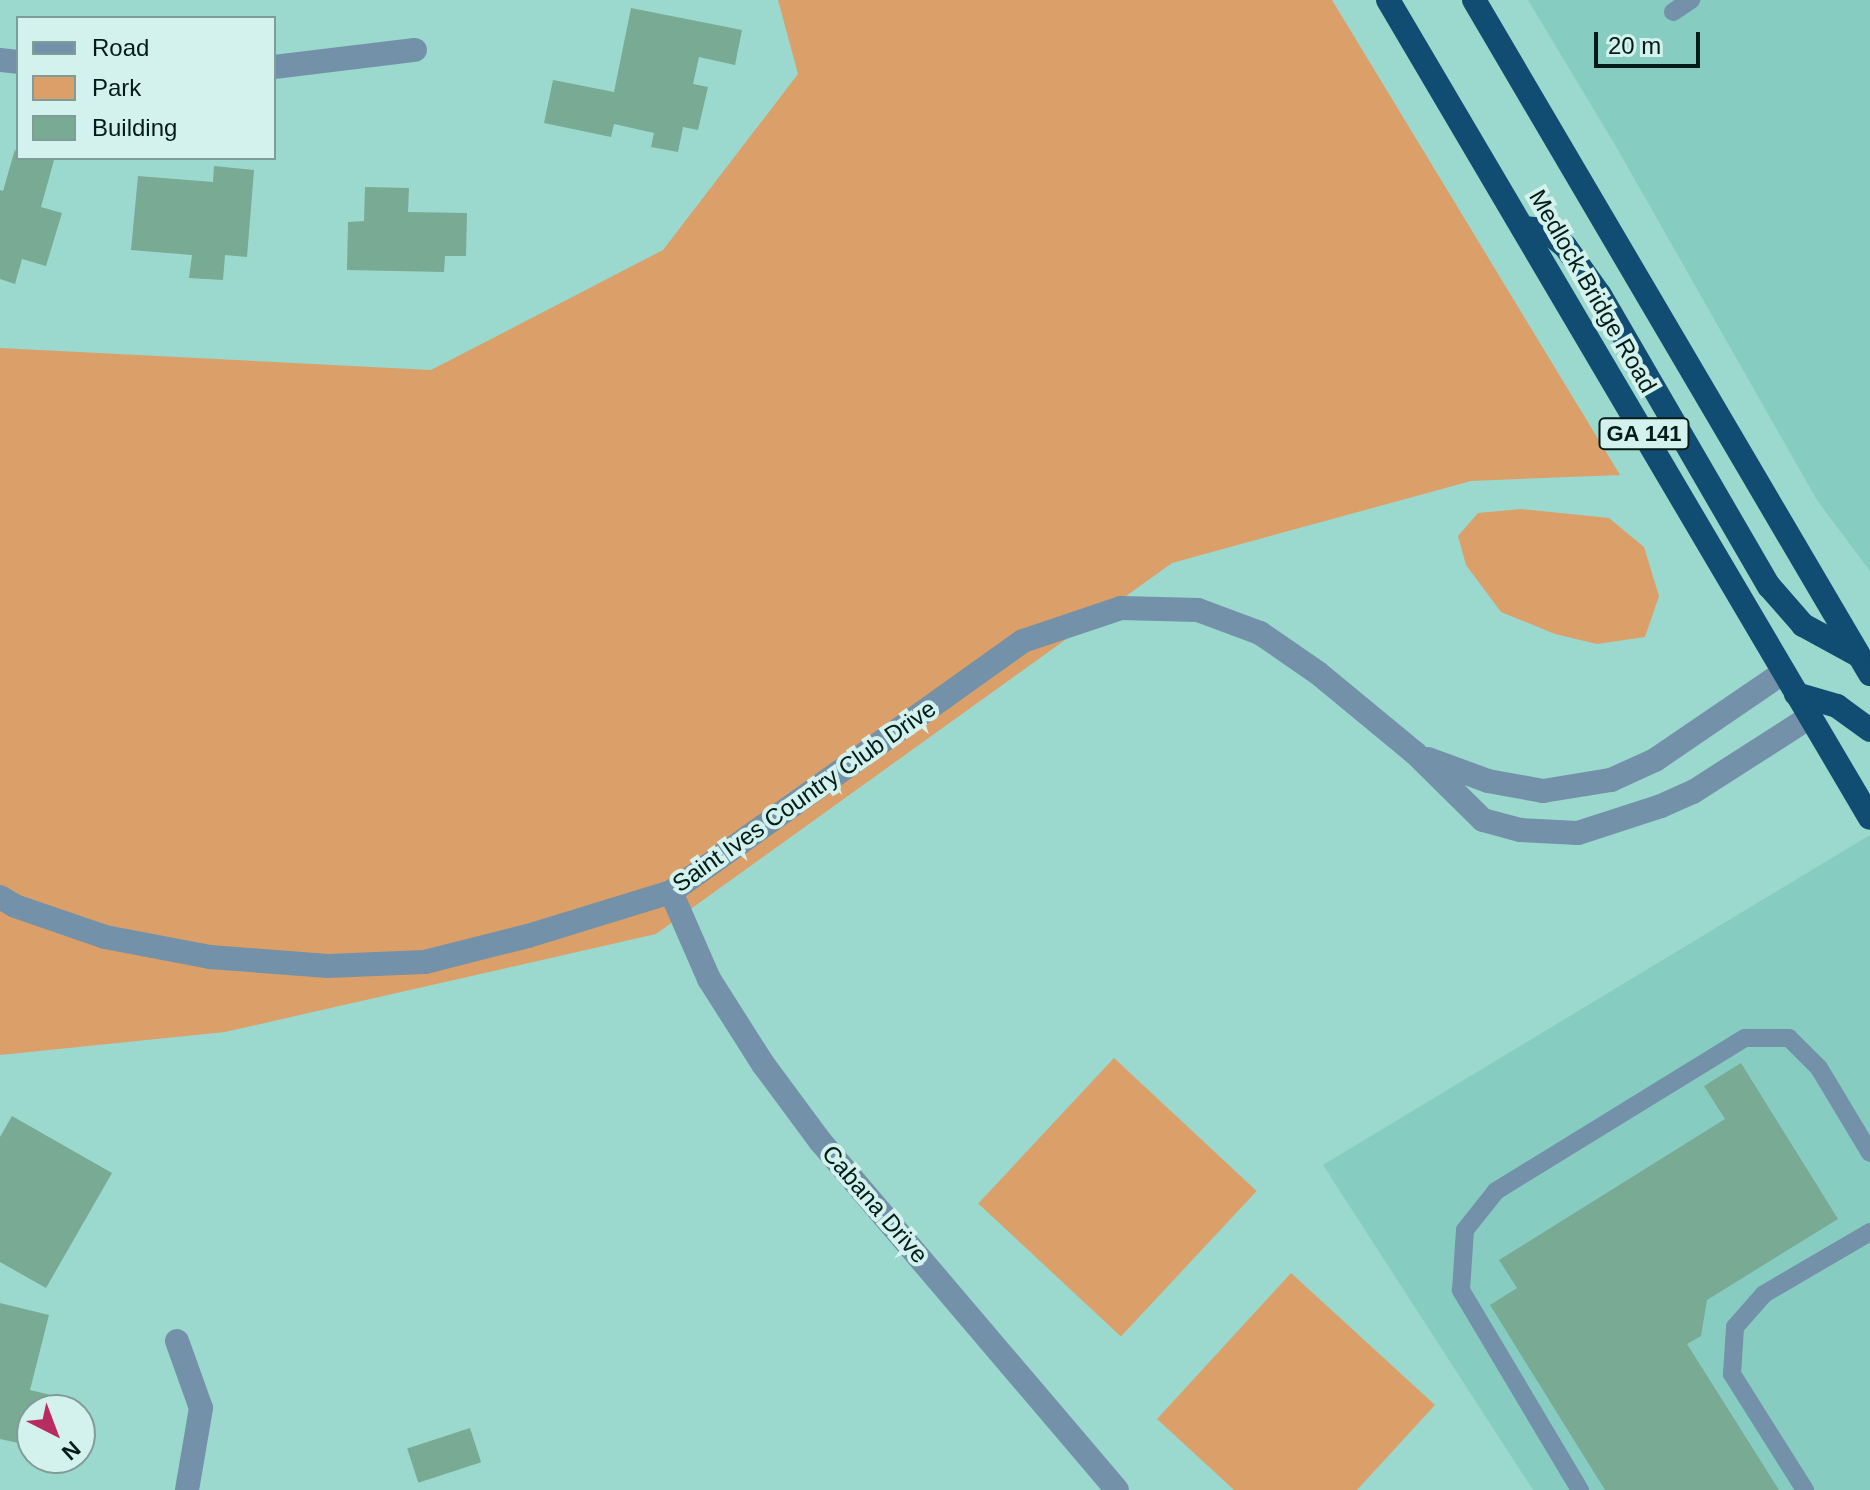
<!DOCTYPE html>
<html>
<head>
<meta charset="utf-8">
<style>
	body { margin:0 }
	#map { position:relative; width:1870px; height:1490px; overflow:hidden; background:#9bd8ce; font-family:Arial,sans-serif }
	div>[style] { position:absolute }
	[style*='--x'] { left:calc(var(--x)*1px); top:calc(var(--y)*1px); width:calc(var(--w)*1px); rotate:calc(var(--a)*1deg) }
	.built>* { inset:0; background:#87ccc1 }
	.green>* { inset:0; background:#dba069; transform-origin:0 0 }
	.building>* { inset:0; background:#79aa93; transform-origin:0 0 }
	.lane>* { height:18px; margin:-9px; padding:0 9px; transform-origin:9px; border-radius:9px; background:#7391a9 }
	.street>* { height:24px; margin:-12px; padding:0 12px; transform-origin:12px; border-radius:12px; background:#7391a9 }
	.highway>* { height:24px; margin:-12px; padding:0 12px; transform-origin:12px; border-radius:12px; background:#114c73 }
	span { translate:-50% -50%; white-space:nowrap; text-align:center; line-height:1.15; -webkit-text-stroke:8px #d4f2ed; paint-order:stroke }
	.shield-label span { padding:2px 6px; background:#d4f2ed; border:2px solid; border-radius:6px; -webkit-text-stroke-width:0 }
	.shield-label { font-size:22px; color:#031c18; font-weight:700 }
	.street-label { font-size:24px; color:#031c18 }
	.legend { position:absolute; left:16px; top:16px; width:260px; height:144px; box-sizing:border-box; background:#d4f2ed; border:2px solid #809c98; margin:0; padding:10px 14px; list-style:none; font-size:24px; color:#031c18 }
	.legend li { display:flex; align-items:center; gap:16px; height:40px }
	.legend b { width:40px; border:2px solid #809c98 }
	.north { position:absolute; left:16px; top:1394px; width:80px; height:80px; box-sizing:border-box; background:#d4f2ed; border:2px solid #809c98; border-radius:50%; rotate:138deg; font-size:22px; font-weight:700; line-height:32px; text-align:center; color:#031c18 }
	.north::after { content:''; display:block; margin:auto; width:28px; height:36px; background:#b92c61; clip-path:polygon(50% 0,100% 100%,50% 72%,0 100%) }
	.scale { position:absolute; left:1594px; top:32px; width:106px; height:36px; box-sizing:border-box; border:4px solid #031c18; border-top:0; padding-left:10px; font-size:24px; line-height:28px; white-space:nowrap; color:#031c18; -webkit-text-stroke:6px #d4f2ed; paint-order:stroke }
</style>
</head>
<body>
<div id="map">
	<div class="built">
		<div style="clip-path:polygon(1528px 0,1870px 0,1870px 571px,1817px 500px,1614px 143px)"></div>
		<div style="clip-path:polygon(1870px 835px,1870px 1490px,1533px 1490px,1323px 1165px)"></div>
	</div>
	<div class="green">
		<div style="clip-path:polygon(778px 0,1332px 0,1620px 475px,1471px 481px,1172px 563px,656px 934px,225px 1032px,0 1055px,0 348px,431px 370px,663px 250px,798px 74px)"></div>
		<div style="clip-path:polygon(1521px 509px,1609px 518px,1644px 547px,1659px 596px,1645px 637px,1597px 644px,1555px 634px,1501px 612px,1466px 565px,1458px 536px,1478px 513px)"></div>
		<div style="left:1114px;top:1058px;width:195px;height:199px;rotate:43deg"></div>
		<div style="clip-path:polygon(1291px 1273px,1435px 1405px,1357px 1490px,1234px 1490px,1157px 1419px)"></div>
	</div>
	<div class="building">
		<div style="clip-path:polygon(631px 8px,742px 30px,735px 65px,699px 57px,693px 84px,708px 87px,698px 130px,683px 127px,678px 152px,651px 147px,654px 133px,614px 124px,611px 137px,544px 123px,553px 80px,614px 92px)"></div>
		<div style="clip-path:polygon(15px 149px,18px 158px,54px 160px,41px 207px,62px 213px,46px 266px,22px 259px,15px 284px,0 279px,0 190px,3px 191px)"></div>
		<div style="clip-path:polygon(214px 166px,254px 170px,247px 257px,225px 255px,223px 280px,189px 278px,192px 255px,131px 250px,138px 176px,213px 182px)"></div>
		<div style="clip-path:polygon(365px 187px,409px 188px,408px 212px,467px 213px,466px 256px,445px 256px,444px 272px,347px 270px,348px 222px,364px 221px)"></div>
		<div style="clip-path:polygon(1741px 1063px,1838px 1219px,1707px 1300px,1701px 1336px,1687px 1344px,1779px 1490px,1605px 1490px,1490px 1305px,1517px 1288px,1499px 1260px,1725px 1119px,1704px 1086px)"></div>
		<div style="clip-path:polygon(12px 1116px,112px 1173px,46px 1288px,0 1262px,0 1137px)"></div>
		<div style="clip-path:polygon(0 1303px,49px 1315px,30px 1390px,68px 1399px,66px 1410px,32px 1410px,32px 1446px,0 1439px)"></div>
		<div style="left:470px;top:1428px;width:36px;height:66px;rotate:72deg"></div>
	</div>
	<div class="lane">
		<div style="--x:1673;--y:12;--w:22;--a:-34"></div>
		<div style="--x:1580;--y:1490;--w:233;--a:-120.8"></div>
		<div style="--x:1461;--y:1290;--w:60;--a:-86.2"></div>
		<div style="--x:1465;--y:1230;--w:50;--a:-51.5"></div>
		<div style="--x:1496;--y:1191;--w:292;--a:-31.6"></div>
		<div style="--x:1745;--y:1038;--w:44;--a:0"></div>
		<div style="--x:1789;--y:1038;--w:42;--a:45"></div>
		<div style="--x:1819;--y:1068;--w:99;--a:59"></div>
		<div style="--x:1805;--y:1490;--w:137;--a:-122.2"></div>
		<div style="--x:1732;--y:1374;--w:47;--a:-86.3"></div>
		<div style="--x:1735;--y:1327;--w:44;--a:-48.7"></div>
		<div style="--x:1764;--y:1294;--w:123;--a:-30.3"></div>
	</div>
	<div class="street">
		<div style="--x:0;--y:60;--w:18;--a:6"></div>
		<div style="--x:274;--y:67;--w:142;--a:-6.9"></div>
		<div style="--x:1428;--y:759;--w:64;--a:20.1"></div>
		<div style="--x:1488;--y:781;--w:56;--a:10.3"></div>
		<div style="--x:1543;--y:791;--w:69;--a:-9.2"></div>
		<div style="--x:1611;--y:780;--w:48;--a:-24.4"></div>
		<div style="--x:1655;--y:760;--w:156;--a:-34.3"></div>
		<div style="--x:671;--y:892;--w:95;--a:66.4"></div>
		<div style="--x:709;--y:979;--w:101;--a:57.6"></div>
		<div style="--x:763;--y:1064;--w:96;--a:53.5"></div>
		<div style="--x:820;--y:1141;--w:458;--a:49.6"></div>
		<div style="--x:0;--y:897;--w:17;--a:31"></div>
		<div style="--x:15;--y:906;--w:95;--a:19"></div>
		<div style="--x:105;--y:937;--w:107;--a:10.8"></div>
		<div style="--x:210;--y:957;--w:118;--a:4.4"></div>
		<div style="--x:328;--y:966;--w:97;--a:-2.4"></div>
		<div style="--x:425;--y:962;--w:106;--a:-14.2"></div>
		<div style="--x:528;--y:936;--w:150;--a:-17.1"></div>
		<div style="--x:671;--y:892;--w:432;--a:-35.5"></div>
		<div style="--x:1023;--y:641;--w:103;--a:-18.6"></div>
		<div style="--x:1121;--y:608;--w:77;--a:1.5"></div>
		<div style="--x:1198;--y:610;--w:66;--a:20.4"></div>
		<div style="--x:1260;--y:633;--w:70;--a:34.6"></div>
		<div style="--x:1318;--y:673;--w:126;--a:39.5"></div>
		<div style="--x:1415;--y:753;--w:95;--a:44.6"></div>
		<div style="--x:1483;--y:820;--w:38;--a:15"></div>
		<div style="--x:1520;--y:830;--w:58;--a:3"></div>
		<div style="--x:1578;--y:833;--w:87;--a:-18"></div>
		<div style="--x:1661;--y:806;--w:35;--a:-24"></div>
		<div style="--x:1693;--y:792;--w:139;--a:-32.7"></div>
		<div style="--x:177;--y:1341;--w:71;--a:70.3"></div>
		<div style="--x:201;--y:1408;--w:83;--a:99.7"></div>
	</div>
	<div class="highway">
		<div style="--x:1388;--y:0;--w:949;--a:59.49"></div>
		<div style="--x:1474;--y:0;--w:782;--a:59.56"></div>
		<div style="--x:1523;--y:228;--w:22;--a:5"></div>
		<div style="--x:1545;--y:230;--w:26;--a:39"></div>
		<div style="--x:1565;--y:246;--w:60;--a:54.5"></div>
		<div style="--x:1600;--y:295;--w:337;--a:59.9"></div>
		<div style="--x:1769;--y:586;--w:52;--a:48.9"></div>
		<div style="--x:1803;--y:625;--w:63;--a:28.6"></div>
		<div style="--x:1796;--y:694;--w:43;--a:16.3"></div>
		<div style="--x:1837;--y:706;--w:41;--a:36"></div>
	</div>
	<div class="shield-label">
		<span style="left:1644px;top:434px">GA 141</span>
	</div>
	<div class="street-label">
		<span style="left:1593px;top:291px;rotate:60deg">Medlock Bridge Road</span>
		<span style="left:804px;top:796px;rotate:-35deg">Saint Ives Country Club Drive</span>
		<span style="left:875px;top:1204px;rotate:49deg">Cabana Drive</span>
	</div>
	<ul class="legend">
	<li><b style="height:10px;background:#7391a9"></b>Road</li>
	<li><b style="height:22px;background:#dba069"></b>Park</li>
	<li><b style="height:22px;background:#79aa93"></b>Building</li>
	</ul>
	<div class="north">N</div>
	<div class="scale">20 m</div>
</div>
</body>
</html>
